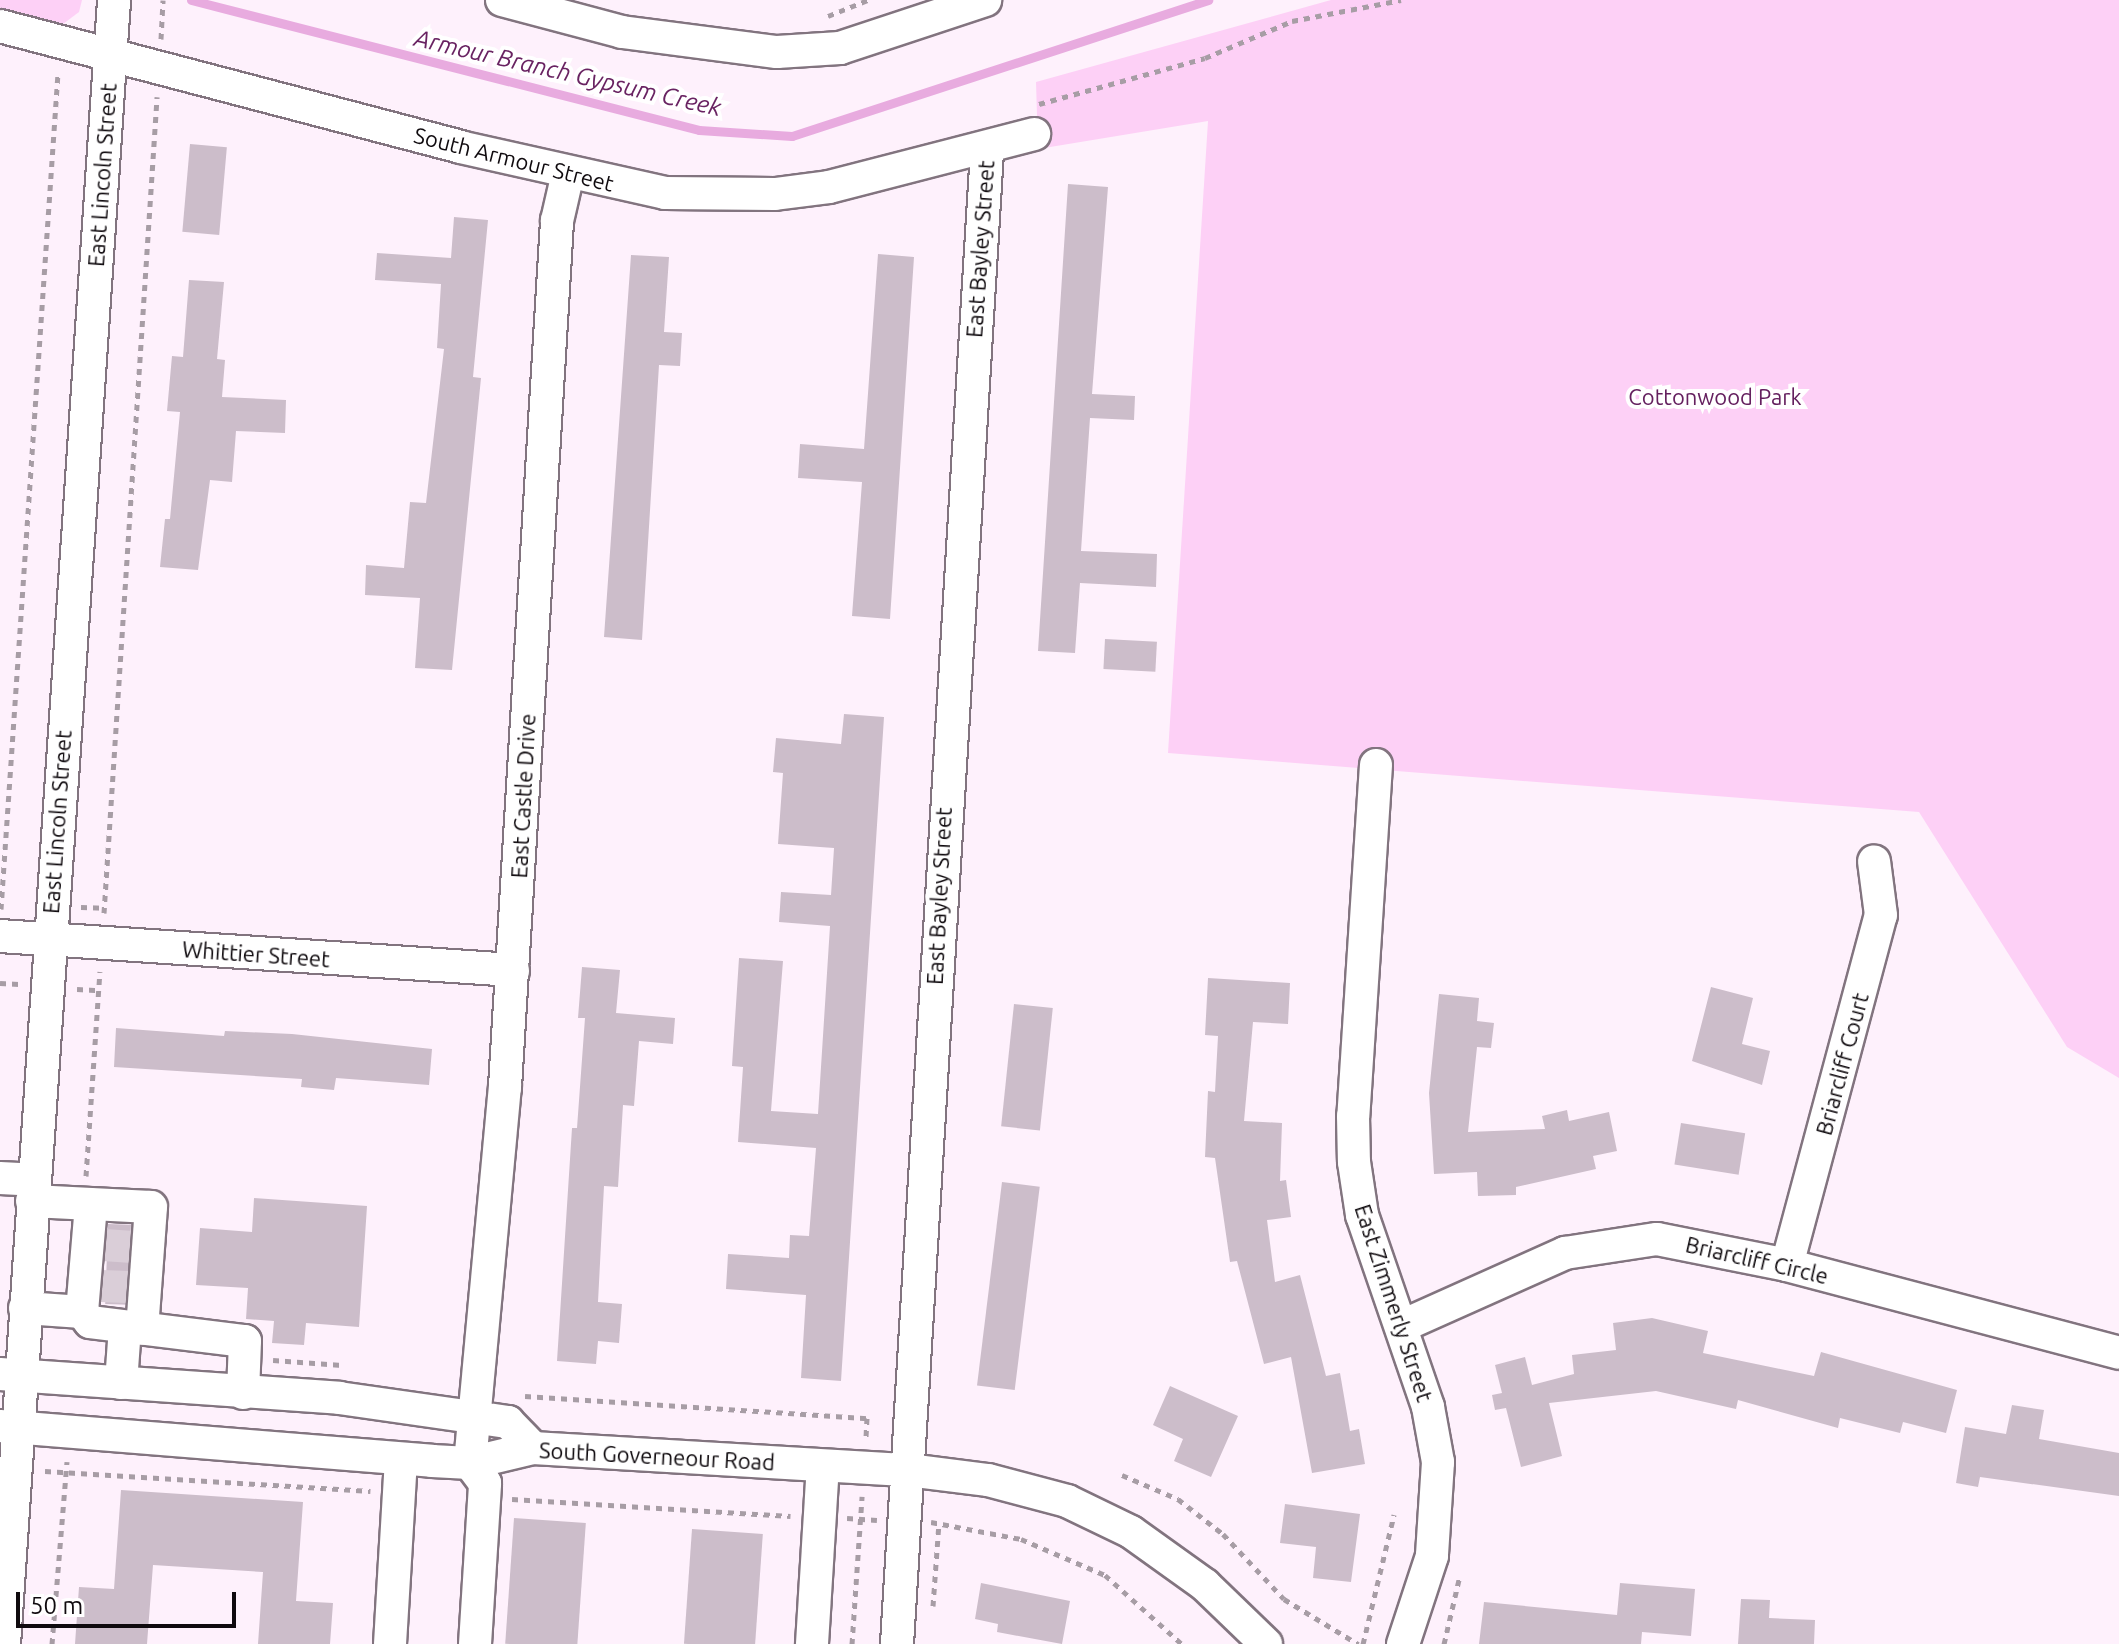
<!DOCTYPE html>
<html>
<head>
<meta charset="utf-8">
<style>
	body { margin:0 }
	#map { position:relative; width:2119px; height:1644px; overflow:hidden; background:#fef1fc; font-family:Ubuntu,sans-serif }
	div>[style] { position:absolute }
	[style*='--x'] { left:calc(var(--x)*1px); top:calc(var(--y)*1px); width:calc(var(--w)*1px); rotate:calc(var(--a)*1deg) }
	.green>* { inset:0; background:#fdd0f6 }
	.stream>* { height:9px; margin:-4.5px; padding:0 4.5px; transform-origin:4.5px; border-radius:4.5px; background:#e8abdf }
	.building>* { inset:0; background:#ccbdca; transform-origin:0 0 }
	.minor-tunnel>* { height:32px; margin-top:-16px; transform-origin:0; background:repeating-linear-gradient(90deg,#daced8 0 32px,transparent 0 48px) }
	.path>* { height:5px; margin-top:-2.5px; transform-origin:0; background:repeating-linear-gradient(90deg,#a79da5 0 6px,transparent 0 12px) }
	.roads { filter:drop-shadow(2px 0 #82747f) drop-shadow(-2px 0 #82747f) drop-shadow(0 2px #82747f) drop-shadow(0 -2px #82747f) }
	.minor>* { height:32px; margin:-16px; padding:0 16px; transform-origin:16px; border-radius:16px; background:#fff }
	span { translate:-50% -50%; white-space:nowrap; text-align:center; line-height:1.15; -webkit-text-stroke:8px #fff; paint-order:stroke }
	.street-label { font-size:22px; color:#0f0a0e }
	.park-label { font-size:22px; color:#65205f }
	.water-label { font-size:24px; color:#692362; font-style:italic }
	.scale { position:absolute; left:16px; top:1592px; width:220px; height:36px; box-sizing:border-box; border:4px solid #0f0a0e; border-top:0; padding-left:10px; font-size:24px; line-height:28px; white-space:nowrap; color:#0f0a0e; -webkit-text-stroke:6px #fff; paint-order:stroke }
</style>
</head>
<body>
<div id="map">
	<div class="green">
		<div style="clip-path:polygon(0 0,82px 0,79px 12px,63px 24px,0 11px)"></div>
		<div style="clip-path:polygon(1331px 0,2119px 0,2119px 1078px,2067px 1047px,1919px 812px,1168px 753px,1208px 121px,1038px 149px,1036px 82px)"></div>
	</div>
	<div class="stream">
		<div style="--x:191;--y:0;--w:524;--a:14.35"></div>
		<div style="--x:699;--y:130;--w:93;--a:3.7"></div>
		<div style="--x:792;--y:136;--w:438;--a:-18.1"></div>
	</div>
	<div class="building">
		<div style="left:190px;top:144px;width:37px;height:88px;rotate:5deg"></div>
		<div style="clip-path:polygon(1068px 184px,1108px 187px,1092px 394px,1135px 396px,1134px 420px,1090px 418px,1081px 551px,1157px 554px,1156px 587px,1080px 583px,1075px 653px,1038px 651px)"></div>
		<div style="clip-path:polygon(454px 217px,488px 220px,473px 377px,481px 378px,452px 670px,415px 668px,420px 598px,365px 595px,366px 565px,404px 568px,410px 502px,426px 503px,444px 349px,437px 348px,441px 284px,375px 280px,377px 253px,451px 258px)"></div>
		<div style="clip-path:polygon(878px 254px,914px 257px,890px 619px,852px 616px,862px 482px,798px 478px,800px 444px,864px 449px)"></div>
		<div style="clip-path:polygon(631px 255px,669px 257px,664px 332px,682px 333px,680px 366px,659px 365px,642px 640px,604px 637px)"></div>
		<div style="clip-path:polygon(189px 280px,224px 282px,217px 359px,225px 360px,222px 397px,286px 400px,285px 433px,236px 431px,232px 482px,210px 480px,198px 570px,160px 567px,165px 519px,170px 519px,180px 412px,167px 411px,172px 356px,183px 357px)"></div>
		<div style="left:1105px;top:639px;width:52px;height:30px;rotate:3deg"></div>
		<div style="clip-path:polygon(844px 714px,884px 717px,841px 1381px,801px 1378px,806px 1295px,726px 1289px,728px 1254px,789px 1258px,790px 1235px,809px 1236px,816px 1148px,738px 1142px,743px 1067px,732px 1066px,739px 958px,783px 961px,771px 1111px,818px 1114px,830px 926px,779px 922px,781px 892px,831px 895px,834px 848px,778px 844px,783px 773px,773px 772px,776px 738px,841px 744px)"></div>
		<div style="clip-path:polygon(582px 967px,620px 970px,616px 1013px,675px 1018px,673px 1044px,639px 1041px,634px 1106px,623px 1105px,618px 1187px,604px 1186px,598px 1302px,622px 1304px,619px 1343px,598px 1341px,596px 1364px,557px 1361px,572px 1128px,577px 1128px,585px 1018px,578px 1018px)"></div>
		<div style="clip-path:polygon(1208px 978px,1290px 983px,1288px 1024px,1253px 1022px,1244px 1121px,1282px 1123px,1280px 1181px,1286px 1180px,1291px 1217px,1267px 1220px,1275px 1282px,1300px 1275px,1326px 1376px,1340px 1373px,1350px 1431px,1359px 1429px,1365px 1464px,1312px 1473px,1291px 1357px,1264px 1364px,1237px 1261px,1230px 1262px,1215px 1158px,1205px 1157px,1208px 1091px,1215px 1092px,1218px 1036px,1205px 1035px)"></div>
		<div style="clip-path:polygon(1711px 987px,1753px 998px,1742px 1044px,1770px 1051px,1762px 1085px,1692px 1061px)"></div>
		<div style="clip-path:polygon(1439px 994px,1479px 998px,1477px 1021px,1494px 1023px,1491px 1048px,1477px 1047px,1468px 1132px,1545px 1129px,1542px 1116px,1567px 1110px,1569px 1121px,1609px 1112px,1617px 1151px,1593px 1156px,1596px 1169px,1516px 1187px,1516px 1195px,1478px 1196px,1477px 1172px,1434px 1174px,1429px 1093px)"></div>
		<div style="left:1014px;top:1004px;width:39px;height:123px;rotate:6deg"></div>
		<div style="clip-path:polygon(116px 1028px,224px 1036px,225px 1031px,292px 1034px,432px 1049px,429px 1085px,336px 1078px,334px 1090px,301px 1087px,302px 1079px,114px 1067px)"></div>
		<div style="left:1681px;top:1123px;width:65px;height:42px;rotate:9deg"></div>
		<div style="left:1002px;top:1182px;width:38px;height:205px;rotate:7deg"></div>
		<div style="clip-path:polygon(254px 1198px,367px 1206px,359px 1327px,306px 1323px,304px 1345px,272px 1343px,274px 1321px,246px 1319px,248px 1288px,196px 1285px,200px 1228px,252px 1232px)"></div>
		<div style="left:108px;top:1224px;width:23px;height:80px;rotate:2deg"></div>
		<div style="clip-path:polygon(1652px 1318px,1708px 1331px,1703px 1353px,1814px 1376px,1821px 1352px,1957px 1390px,1946px 1433px,1903px 1422px,1900px 1433px,1840px 1418px,1838px 1428px,1738px 1400px,1736px 1409px,1656px 1391px,1549px 1403px,1562px 1456px,1521px 1467px,1506px 1408px,1495px 1410px,1492px 1395px,1502px 1393px,1495px 1365px,1525px 1357px,1532px 1385px,1574px 1374px,1572px 1355px,1616px 1350px,1613px 1323px)"></div>
		<div style="clip-path:polygon(1170px 1386px,1238px 1416px,1211px 1477px,1174px 1461px,1183px 1439px,1153px 1425px)"></div>
		<div style="clip-path:polygon(2012px 1405px,2044px 1410px,2039px 1439px,2119px 1453px,2119px 1496px,1980px 1477px,1978px 1487px,1956px 1483px,1965px 1427px,2006px 1434px)"></div>
		<div style="clip-path:polygon(121px 1490px,303px 1502px,296px 1601px,333px 1603px,330px 1644px,258px 1644px,263px 1572px,153px 1565px,147px 1644px,75px 1644px,79px 1587px,114px 1589px)"></div>
		<div style="clip-path:polygon(1285px 1504px,1360px 1514px,1351px 1582px,1313px 1578px,1316px 1547px,1280px 1543px)"></div>
		<div style="left:514px;top:1518px;width:72px;height:126px;rotate:4deg"></div>
		<div style="left:692px;top:1529px;width:71px;height:115px;rotate:4deg"></div>
		<div style="clip-path:polygon(981px 1583px,1070px 1601px,1062px 1644px,997px 1632px,998px 1624px,975px 1619px)"></div>
		<div style="clip-path:polygon(1620px 1583px,1695px 1589px,1691px 1636px,1642px 1632px,1641px 1644px,1479px 1644px,1484px 1602px,1617px 1615px)"></div>
		<div style="clip-path:polygon(1741px 1599px,1770px 1600px,1769px 1618px,1815px 1620px,1814px 1644px,1738px 1644px)"></div>
	</div>
	<div class="minor-tunnel">
		<div style="--x:104;--y:1245;--w:32;--a:4"></div>
		<div style="--x:101;--y:1286;--w:33;--a:2"></div>
	</div>
	<div class="path">
		<div style="--x:828;--y:16;--w:43;--a:-21.8"></div>
		<div style="--x:161;--y:39;--w:39;--a:-87"></div>
		<div style="--x:1039;--y:104;--w:172;--a:-15.5"></div>
		<div style="--x:1205;--y:58;--w:95;--a:-23"></div>
		<div style="--x:1292;--y:21;--w:111;--a:-10.9"></div>
		<div style="--x:81;--y:907;--w:23;--a:2"></div>
		<div style="--x:1;--y:909;--w:838;--a:-86.1"></div>
		<div style="--x:104;--y:913;--w:818;--a:-86.28"></div>
		<div style="--x:0;--y:983;--w:19;--a:3"></div>
		<div style="--x:77;--y:989;--w:22;--a:3"></div>
		<div style="--x:86;--y:1176;--w:205;--a:-86.1"></div>
		<div style="--x:273;--y:1360;--w:69;--a:4.1"></div>
		<div style="--x:525;--y:1396;--w:343;--a:3.7"></div>
		<div style="--x:867;--y:1418;--w:20;--a:93"></div>
		<div style="--x:45;--y:1471;--w:326;--a:3.5"></div>
		<div style="--x:1122;--y:1475;--w:61;--a:23.2"></div>
		<div style="--x:1178;--y:1499;--w:57;--a:37.9"></div>
		<div style="--x:1223;--y:1534;--w:89;--a:46.8"></div>
		<div style="--x:1284;--y:1599;--w:87;--a:31.3"></div>
		<div style="--x:512;--y:1499;--w:279;--a:3.5"></div>
		<div style="--x:847;--y:1518;--w:30;--a:4"></div>
		<div style="--x:931;--y:1522;--w:92;--a:10.7"></div>
		<div style="--x:1021;--y:1539;--w:91;--a:23.2"></div>
		<div style="--x:1105;--y:1575;--w:103;--a:41.9"></div>
		<div style="--x:933;--y:1606;--w:83;--a:-85.9"></div>
		<div style="--x:52;--y:1644;--w:183;--a:-85.3"></div>
		<div style="--x:852;--y:1644;--w:148;--a:-86.1"></div>
		<div style="--x:1363;--y:1644;--w:133;--a:-76.5"></div>
		<div style="--x:1444;--y:1644;--w:71;--a:-76.9"></div>
	</div>
	<div class="roads">
		<div class="minor">
			<div style="--x:502;--y:0;--w:124;--a:14.9"></div>
			<div style="--x:622;--y:32;--w:156;--a:7.4"></div>
			<div style="--x:777;--y:52;--w:63;--a:-3.6"></div>
			<div style="--x:840;--y:48;--w:153;--a:-18.3"></div>
			<div style="--x:0;--y:26;--w:476;--a:14.7"></div>
			<div style="--x:460;--y:147;--w:210;--a:12.6"></div>
			<div style="--x:665;--y:193;--w:110;--a:0.5"></div>
			<div style="--x:775;--y:194;--w:54;--a:-7.4"></div>
			<div style="--x:829;--y:187;--w:212;--a:-14.5"></div>
			<div style="--x:1376;--y:765;--w:352;--a:93.7"></div>
			<div style="--x:1353;--y:1116;--w:46;--a:88.8"></div>
			<div style="--x:1354;--y:1162;--w:54;--a:81.4"></div>
			<div style="--x:1362;--y:1215;--w:203;--a:71"></div>
			<div style="--x:1428;--y:1407;--w:56;--a:79.7"></div>
			<div style="--x:1438;--y:1462;--w:94;--a:93.7"></div>
			<div style="--x:1432;--y:1556;--w:93;--a:108.2"></div>
			<div style="--x:0;--y:936;--w:514;--a:3.79"></div>
			<div style="--x:0;--y:1178;--w:34;--a:3"></div>
			<div style="--x:32;--y:1201;--w:119;--a:2.9"></div>
			<div style="--x:151;--y:1207;--w:122;--a:94.2"></div>
			<div style="--x:1787;--y:1265;--w:362;--a:-75"></div>
			<div style="--x:1881;--y:915;--w:54;--a:-97.4"></div>
			<div style="--x:25;--y:1308;--w:57;--a:4"></div>
			<div style="--x:82;--y:1312;--w:13;--a:51"></div>
			<div style="--x:90;--y:1322;--w:156;--a:7"></div>
			<div style="--x:245;--y:1341;--w:52;--a:92.2"></div>
			<div style="--x:82;--y:1312;--w:108;--a:-85.2"></div>
			<div style="--x:1402;--y:1326;--w:179;--a:-24.1"></div>
			<div style="--x:1565;--y:1253;--w:93;--a:-8.7"></div>
			<div style="--x:1657;--y:1239;--w:133;--a:11.3"></div>
			<div style="--x:1787;--y:1265;--w:343;--a:14.8"></div>
			<div style="--x:0;--y:1374;--w:340;--a:4"></div>
			<div style="--x:339;--y:1398;--w:171;--a:8.1"></div>
			<div style="--x:508;--y:1422;--w:36;--a:46"></div>
			<div style="--x:121;--y:1383;--w:56;--a:-85.9"></div>
			<div style="--x:0;--y:1426;--w:433;--a:4.6"></div>
			<div style="--x:432;--y:1461;--w:38;--a:3"></div>
			<div style="--x:470;--y:1463;--w:65;--a:-13.4"></div>
			<div style="--x:533;--y:1448;--w:376;--a:3.4"></div>
			<div style="--x:908;--y:1470;--w:81;--a:7.1"></div>
			<div style="--x:988;--y:1480;--w:82;--a:14.9"></div>
			<div style="--x:1067;--y:1501;--w:71;--a:25.8"></div>
			<div style="--x:1131;--y:1532;--w:91;--a:35.6"></div>
			<div style="--x:1205;--y:1585;--w:85;--a:44"></div>
			<div style="--x:4;--y:1644;--w:1648;--a:-86.17"></div>
			<div style="--x:390;--y:1644;--w:185;--a:-86.6"></div>
			<div style="--x:475;--y:1644;--w:161;--a:-86.4"></div>
			<div style="--x:485;--y:1483;--w:25;--a:-127"></div>
			<div style="--x:470;--y:1463;--w:378;--a:-84.7"></div>
			<div style="--x:505;--y:1087;--w:868;--a:-86.56"></div>
			<div style="--x:557;--y:221;--w:49;--a:-77.1"></div>
			<div style="--x:812;--y:1644;--w:178;--a:-86.5"></div>
			<div style="--x:897;--y:1644;--w:1498;--a:-86.55"></div>
		</div>
	</div>
	<div class="street-label">
		<span style="left:514px;top:159px;rotate:14deg">South Armour Street</span>
		<span style="left:102px;top:175px;rotate:-86deg">East Lincoln Street</span>
		<span style="left:980px;top:249px;rotate:-86deg">East Bayley Street</span>
		<span style="left:523px;top:796px;rotate:-87deg">East Castle Drive</span>
		<span style="left:57px;top:822px;rotate:-86deg">East Lincoln Street</span>
		<span style="left:939px;top:896px;rotate:-87deg">East Bayley Street</span>
		<span style="left:256px;top:954px;rotate:4deg">Whittier Street</span>
		<span style="left:1842px;top:1064px;rotate:-75deg">Briarcliff Court</span>
		<span style="left:1757px;top:1260px;rotate:13deg">Briarcliff Circle</span>
		<span style="left:1394px;top:1303px;rotate:72deg">East Zimmerly Street</span>
		<span style="left:657px;top:1456px;rotate:3deg">South Governeour Road</span>
	</div>
	<div class="park-label">
		<span style="left:1715px;top:397px">Cottonwood Park</span>
	</div>
	<div class="water-label">
		<span style="left:568px;top:73px;rotate:13deg">Armour Branch Gypsum Creek</span>
	</div>
	<div class="scale">50 m</div>
</div>
</body>
</html>
